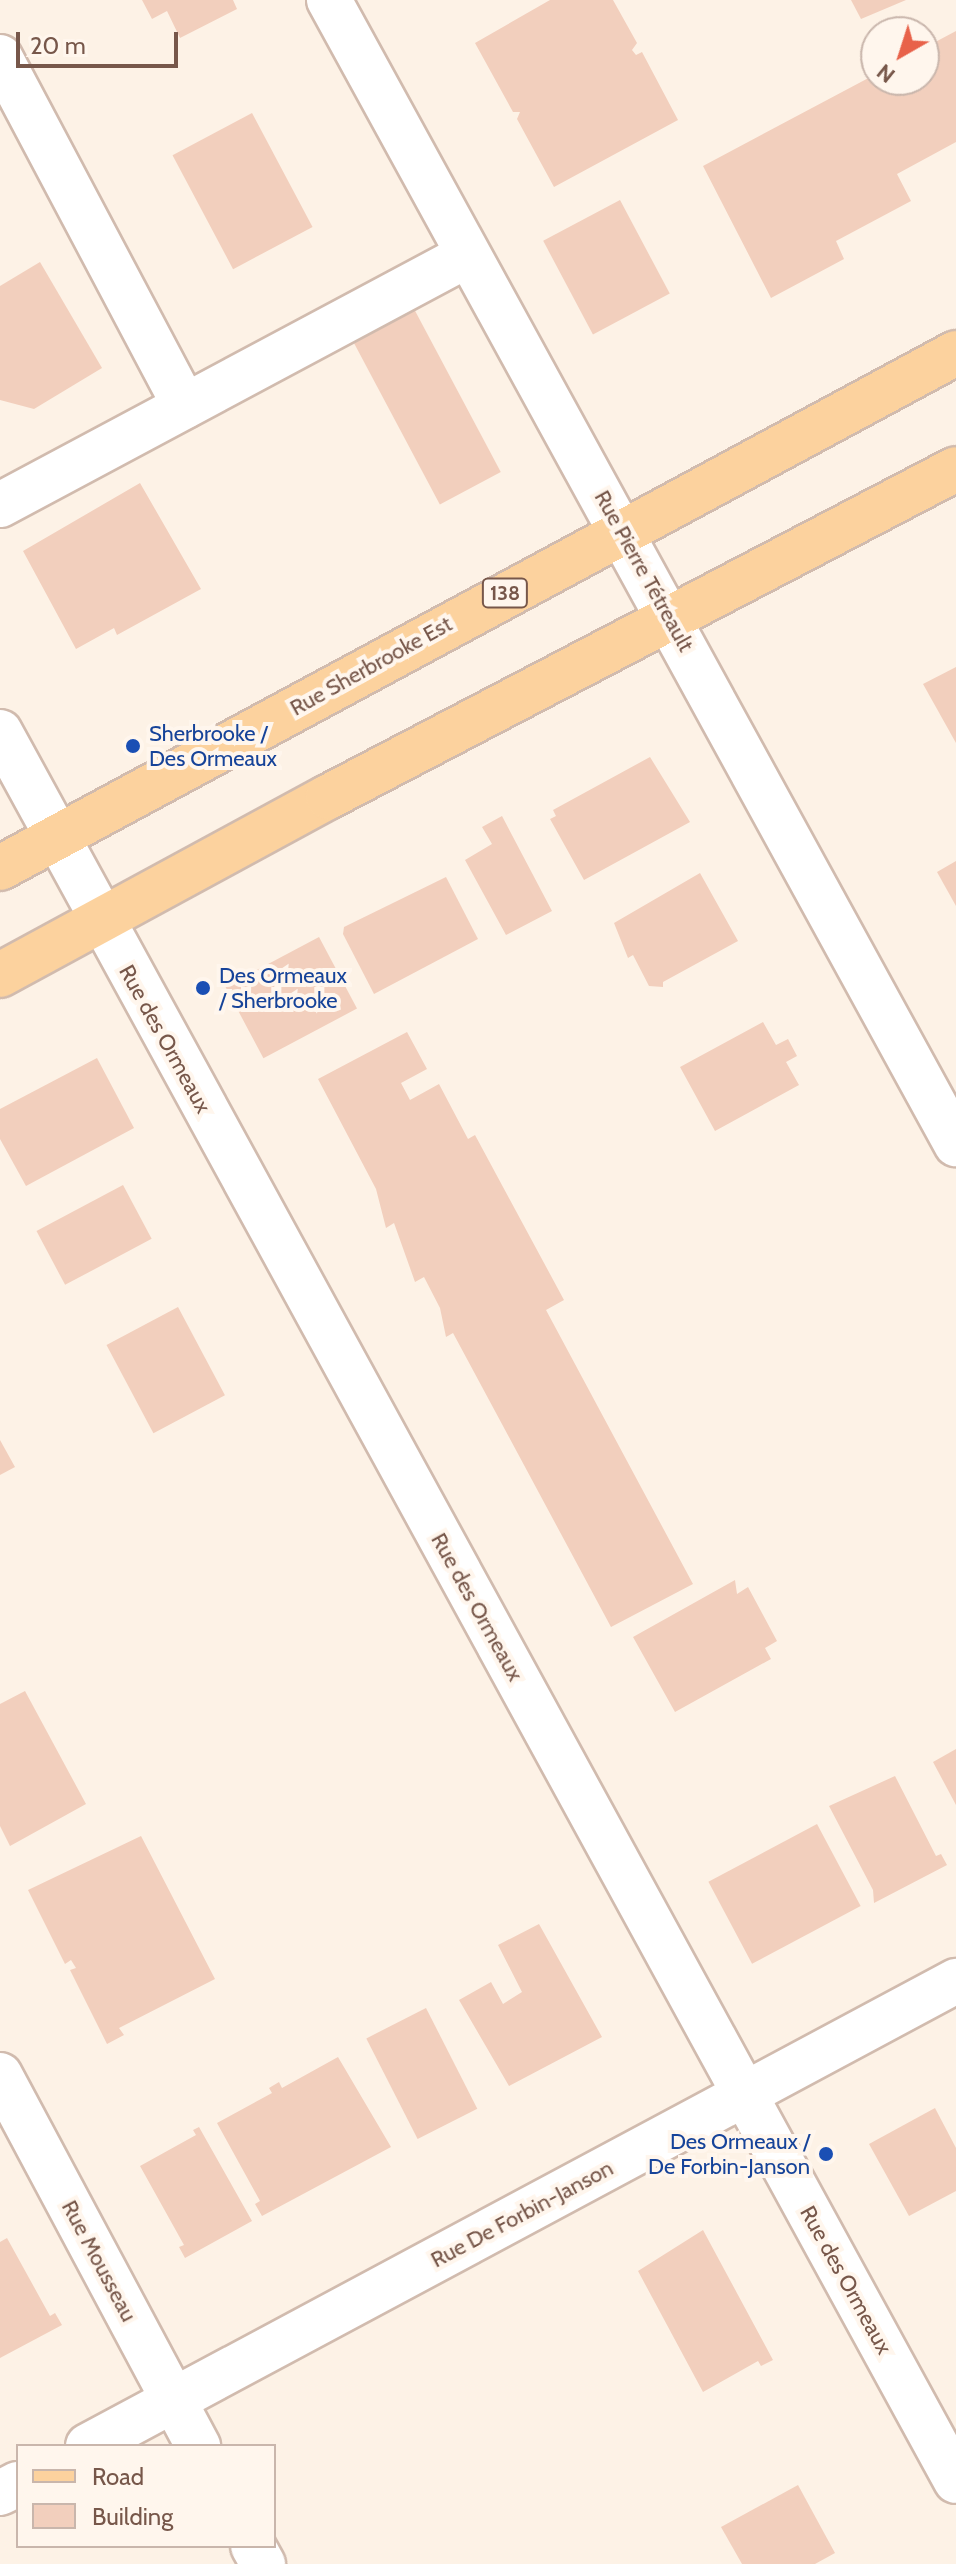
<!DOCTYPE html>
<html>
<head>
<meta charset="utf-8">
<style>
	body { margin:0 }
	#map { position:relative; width:956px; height:2564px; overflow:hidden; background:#fdf2e6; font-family:Cabin,sans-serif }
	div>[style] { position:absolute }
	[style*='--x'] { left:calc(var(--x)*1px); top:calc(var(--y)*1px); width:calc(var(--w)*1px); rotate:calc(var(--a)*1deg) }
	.building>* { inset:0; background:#f2cfbd; transform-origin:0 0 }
	.roads { filter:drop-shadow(2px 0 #d1bbae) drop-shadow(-2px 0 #d1bbae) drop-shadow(0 2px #d1bbae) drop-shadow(0 -2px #d1bbae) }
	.minor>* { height:44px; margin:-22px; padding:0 22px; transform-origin:22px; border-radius:22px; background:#fff }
	.major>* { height:44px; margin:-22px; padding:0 22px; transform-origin:22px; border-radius:22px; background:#fcd29e }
	.dots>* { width:22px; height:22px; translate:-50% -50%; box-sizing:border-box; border:4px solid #fff6ed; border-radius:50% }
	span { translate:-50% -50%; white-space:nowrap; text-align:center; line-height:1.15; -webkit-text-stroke:8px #fff6ed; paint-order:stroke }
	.shield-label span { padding:2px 6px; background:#fff6ed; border:2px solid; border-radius:6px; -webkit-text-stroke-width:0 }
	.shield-label { font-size:20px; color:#77574a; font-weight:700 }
	.street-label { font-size:22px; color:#77574a }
	.transit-label { font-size:22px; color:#164399 }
	.left { translate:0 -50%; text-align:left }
	.right { translate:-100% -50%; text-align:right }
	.legend { position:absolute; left:16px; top:2444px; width:260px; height:104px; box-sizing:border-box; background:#fff6ed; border:2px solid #c9b6ac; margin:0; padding:10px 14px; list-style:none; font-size:24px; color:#77574a }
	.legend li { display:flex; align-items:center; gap:16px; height:40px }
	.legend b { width:40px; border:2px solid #c9b6ac }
	.north { position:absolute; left:860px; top:16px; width:80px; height:80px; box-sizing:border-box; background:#fff6ed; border:2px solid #c9b6ac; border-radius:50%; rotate:219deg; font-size:22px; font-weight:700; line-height:32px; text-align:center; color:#77574a }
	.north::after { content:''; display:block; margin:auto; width:28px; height:36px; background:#e8624a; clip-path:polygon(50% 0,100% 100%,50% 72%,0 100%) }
	.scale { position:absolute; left:16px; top:32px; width:162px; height:36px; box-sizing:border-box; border:4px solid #77574a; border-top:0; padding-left:10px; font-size:24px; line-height:28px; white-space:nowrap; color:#77574a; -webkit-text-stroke:6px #fff6ed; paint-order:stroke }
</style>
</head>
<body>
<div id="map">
	<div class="building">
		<div style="clip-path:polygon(142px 0,233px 0,237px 9px,180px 38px,167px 11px,152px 19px)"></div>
		<div style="clip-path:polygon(550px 0,613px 0,637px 43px,632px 50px,636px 55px,642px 52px,678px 120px,554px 187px,517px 119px,520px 112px,513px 112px,475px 43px)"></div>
		<div style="clip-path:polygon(851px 0,906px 0,861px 19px)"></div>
		<div style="clip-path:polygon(956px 31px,956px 142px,897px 174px,911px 201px,836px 241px,844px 259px,771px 298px,703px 166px,876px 74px,876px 80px,924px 80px,924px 48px)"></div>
		<div style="left:252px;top:113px;width:129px;height:90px;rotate:62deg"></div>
		<div style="left:620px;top:200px;width:106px;height:87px;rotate:62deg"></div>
		<div style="clip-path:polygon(40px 262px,102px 368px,34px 409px,0 400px,0 286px)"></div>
		<div style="left:413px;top:307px;width:187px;height:69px;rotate:62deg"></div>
		<div style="clip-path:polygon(140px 483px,201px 589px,117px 635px,114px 628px,76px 649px,23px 551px)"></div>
		<div style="clip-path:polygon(956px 667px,956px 743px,923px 684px)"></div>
		<div style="clip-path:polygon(650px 757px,690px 822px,584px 880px,550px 819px,556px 816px,553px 810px)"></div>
		<div style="clip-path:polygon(502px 816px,552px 911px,506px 935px,465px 860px,492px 844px,482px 827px)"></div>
		<div style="clip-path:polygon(956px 861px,956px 906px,937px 872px)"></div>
		<div style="clip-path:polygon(700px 873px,738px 941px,663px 982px,663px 987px,649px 986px,633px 955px,628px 958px,614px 923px)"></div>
		<div style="clip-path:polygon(446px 877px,478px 939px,374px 994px,343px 934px,344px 927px)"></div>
		<div style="left:319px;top:937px;width:81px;height:106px;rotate:62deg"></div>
		<div style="clip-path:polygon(763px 1022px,776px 1045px,788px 1039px,797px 1056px,786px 1062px,799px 1085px,715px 1131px,680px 1067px)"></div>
		<div style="clip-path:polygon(407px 1032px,427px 1069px,401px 1083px,410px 1100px,439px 1084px,468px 1139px,475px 1135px,564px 1300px,546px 1310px,693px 1584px,611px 1627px,453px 1333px,446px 1337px,440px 1308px,424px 1277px,415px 1282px,394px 1223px,386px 1228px,376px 1189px,318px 1079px)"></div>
		<div style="clip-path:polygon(97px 1058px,134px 1128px,26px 1186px,0 1139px,0 1109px)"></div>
		<div style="left:123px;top:1185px;width:61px;height:98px;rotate:62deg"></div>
		<div style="left:178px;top:1307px;width:100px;height:81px;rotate:62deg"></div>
		<div style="clip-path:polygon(0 1440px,15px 1467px,0 1475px)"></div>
		<div style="clip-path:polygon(735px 1580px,737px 1594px,748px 1587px,777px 1641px,765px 1648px,771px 1659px,675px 1712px,633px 1637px)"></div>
		<div style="clip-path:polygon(25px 1691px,86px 1804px,10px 1846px,0 1826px,0 1704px)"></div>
		<div style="clip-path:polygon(956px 1749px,956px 1805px,933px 1762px)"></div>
		<div style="clip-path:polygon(895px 1776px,936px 1856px,941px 1854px,947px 1865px,874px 1903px,873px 1890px,829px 1806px)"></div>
		<div style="left:817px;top:1824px;width:93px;height:123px;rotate:62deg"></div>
		<div style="clip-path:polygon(141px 1836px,215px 1979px,119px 2028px,124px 2035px,107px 2044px,70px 1970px,76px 1968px,71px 1960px,65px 1964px,28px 1890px)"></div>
		<div style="clip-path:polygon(539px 1924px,602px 2037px,509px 2086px,459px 2000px,491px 1982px,503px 2004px,522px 1992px,498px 1945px)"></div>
		<div style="left:426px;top:2008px;width:113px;height:67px;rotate:63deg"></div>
		<div style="clip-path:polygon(338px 2057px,391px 2147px,262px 2216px,255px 2204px,260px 2201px,217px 2123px,272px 2093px,269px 2088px,279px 2082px,282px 2088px)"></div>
		<div style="clip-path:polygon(935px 2108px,956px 2148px,956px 2191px,909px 2216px,869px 2144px)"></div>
		<div style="clip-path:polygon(199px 2127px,252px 2221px,185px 2258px,179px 2247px,184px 2245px,140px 2166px,196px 2135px,193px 2130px)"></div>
		<div style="clip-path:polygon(703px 2230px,773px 2360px,761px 2366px,758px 2361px,703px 2392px,638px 2271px)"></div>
		<div style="clip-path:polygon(7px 2238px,50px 2316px,55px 2313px,62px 2325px,0 2358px,0 2242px)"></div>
		<div style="clip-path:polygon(798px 2485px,835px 2553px,815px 2564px,742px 2564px,721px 2527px)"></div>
	</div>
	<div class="roads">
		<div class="minor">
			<div style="--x:329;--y:0;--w:1305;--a:61.27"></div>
			<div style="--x:0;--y:57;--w:395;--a:62.1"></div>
			<div style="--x:0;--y:505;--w:528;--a:-28.12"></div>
			<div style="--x:0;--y:732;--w:1993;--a:61.34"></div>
			<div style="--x:0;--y:2075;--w:421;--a:61.9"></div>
			<div style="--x:88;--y:2446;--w:985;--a:-28.18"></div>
			<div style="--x:0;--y:2493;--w:20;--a:-27"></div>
			<div style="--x:253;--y:2546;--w:21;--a:61"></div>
		</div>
		<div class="major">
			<div style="--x:0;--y:868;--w:1086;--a:-28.31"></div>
			<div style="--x:0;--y:975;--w:373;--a:-28.5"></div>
			<div style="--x:328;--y:797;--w:708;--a:-27.58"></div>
		</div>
	</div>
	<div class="dots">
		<div style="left:133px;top:746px;background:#1a4fb4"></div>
		<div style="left:203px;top:988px;background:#1a4fb4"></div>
		<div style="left:826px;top:2154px;background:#1a4fb4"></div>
	</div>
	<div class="shield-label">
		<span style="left:505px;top:593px">138</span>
	</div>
	<div class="street-label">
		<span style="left:644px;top:571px;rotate:61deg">Rue Pierre Tétreault</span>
		<span style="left:371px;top:666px;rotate:-29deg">Rue Sherbrooke Est</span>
		<span style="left:165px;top:1039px;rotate:61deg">Rue des Ormeaux</span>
		<span style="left:477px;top:1607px;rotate:61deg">Rue des Ormeaux</span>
		<span style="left:522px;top:2214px;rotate:-28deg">Rue De Forbin-Janson</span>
		<span style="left:99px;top:2261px;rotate:62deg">Rue Mousseau</span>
		<span style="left:846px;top:2280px;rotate:61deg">Rue des Ormeaux</span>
	</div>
	<div class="transit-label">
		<span class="left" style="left:149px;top:746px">Sherbrooke /<br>Des Ormeaux</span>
		<span class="left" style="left:219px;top:988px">Des Ormeaux<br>/ Sherbrooke</span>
		<span class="right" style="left:810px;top:2154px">Des Ormeaux /<br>De Forbin-Janson</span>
	</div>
	<ul class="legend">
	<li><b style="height:10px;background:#fcd29e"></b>Road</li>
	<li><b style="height:22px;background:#f2cfbd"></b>Building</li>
	</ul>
	<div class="north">N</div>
	<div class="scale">20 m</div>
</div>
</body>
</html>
